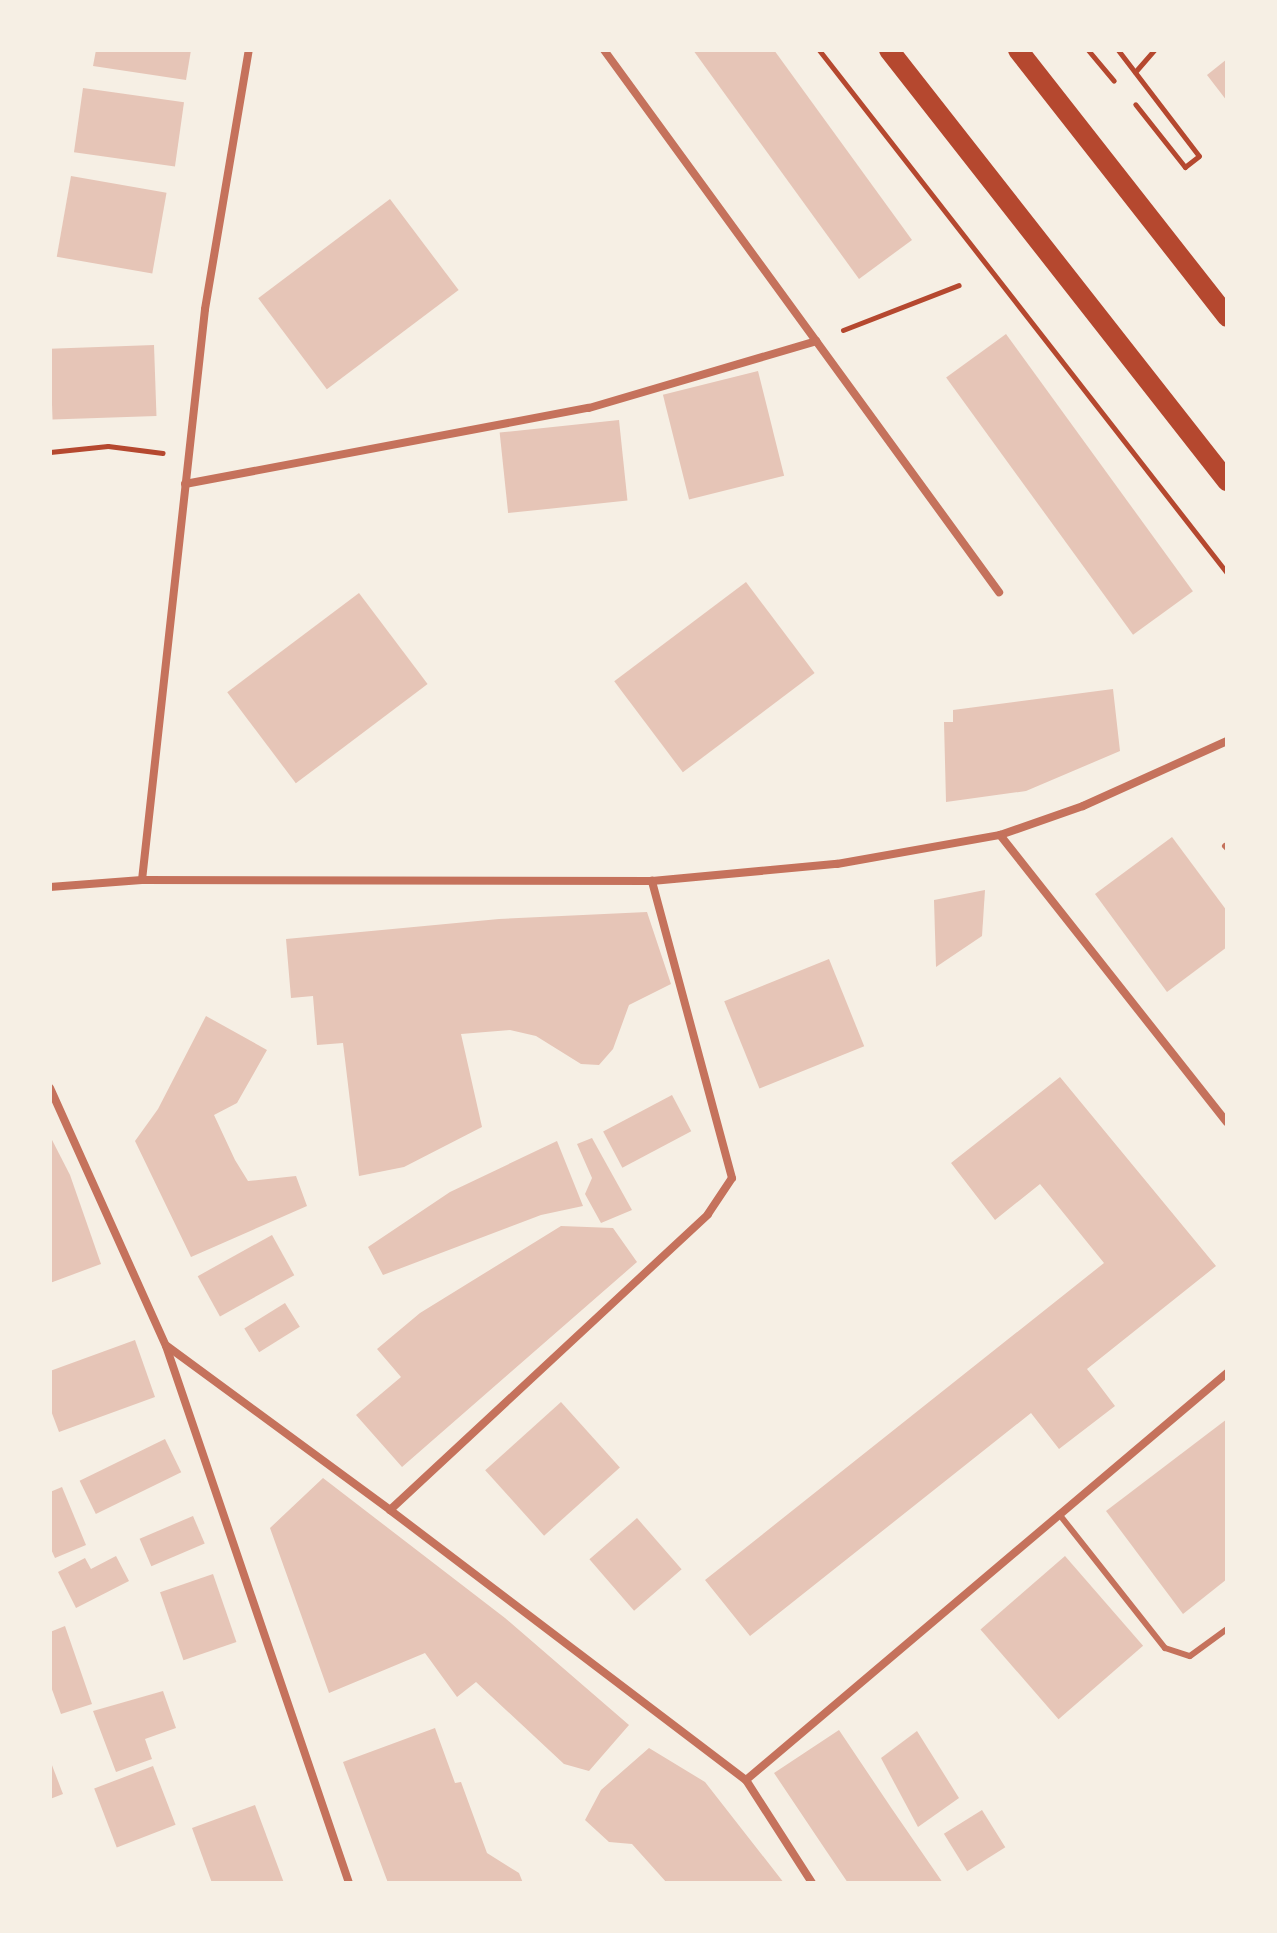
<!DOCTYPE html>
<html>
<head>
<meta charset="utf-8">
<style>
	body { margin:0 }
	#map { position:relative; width:1277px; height:1933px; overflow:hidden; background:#f6efe4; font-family:"Golos Text",sans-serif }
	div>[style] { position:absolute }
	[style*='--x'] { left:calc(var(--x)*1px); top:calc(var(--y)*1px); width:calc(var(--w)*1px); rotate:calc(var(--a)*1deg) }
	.building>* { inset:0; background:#e6c5b7; transform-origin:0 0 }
	.path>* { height:5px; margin:-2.5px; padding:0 2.5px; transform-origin:2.5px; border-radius:2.5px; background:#b5482f }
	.service>* { height:6px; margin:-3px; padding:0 3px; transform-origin:3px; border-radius:3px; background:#c5725c }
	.minor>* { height:8px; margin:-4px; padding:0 4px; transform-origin:4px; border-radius:4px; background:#c5725c }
	.primary>* { height:20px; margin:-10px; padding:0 10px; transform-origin:10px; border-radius:10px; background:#b5482f }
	span { translate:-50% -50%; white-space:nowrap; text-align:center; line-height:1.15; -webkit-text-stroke:7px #f6efe4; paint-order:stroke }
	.frame { position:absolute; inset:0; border:52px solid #f6efe4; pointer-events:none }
</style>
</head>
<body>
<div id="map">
	<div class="building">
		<div style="clip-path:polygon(96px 50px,191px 50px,186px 80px,93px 66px)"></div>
		<div style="clip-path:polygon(693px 50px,774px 50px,912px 240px,859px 279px)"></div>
		<div style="clip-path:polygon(1227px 59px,1227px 101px,1207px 75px)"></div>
		<div style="left:83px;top:88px;width:102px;height:65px;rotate:8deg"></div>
		<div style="left:71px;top:176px;width:97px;height:82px;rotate:10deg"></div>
		<div style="left:390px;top:199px;width:114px;height:165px;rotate:53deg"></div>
		<div style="left:1006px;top:334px;width:318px;height:74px;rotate:54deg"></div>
		<div style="left:154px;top:345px;width:71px;height:104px;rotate:88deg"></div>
		<div style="left:758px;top:371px;width:108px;height:98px;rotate:76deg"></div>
		<div style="left:619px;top:420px;width:81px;height:120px;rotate:84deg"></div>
		<div style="left:746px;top:582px;width:114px;height:165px;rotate:53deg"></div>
		<div style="left:359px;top:593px;width:114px;height:165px;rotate:53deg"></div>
		<div style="clip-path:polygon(1113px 689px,1120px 751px,1026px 791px,946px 802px,944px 722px,953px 722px,953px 710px)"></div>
		<div style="clip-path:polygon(1172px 837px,1227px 911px,1227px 947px,1167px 992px,1095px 894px)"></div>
		<div style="clip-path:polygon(985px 890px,982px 936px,936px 967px,934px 900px)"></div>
		<div style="clip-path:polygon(647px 912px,671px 984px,629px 1005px,613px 1049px,599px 1065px,581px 1064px,536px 1036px,510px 1030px,461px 1034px,482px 1127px,404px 1167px,359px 1176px,343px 1043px,317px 1045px,313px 996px,291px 998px,286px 939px,499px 919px)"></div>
		<div style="left:829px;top:959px;width:94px;height:113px;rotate:68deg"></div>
		<div style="clip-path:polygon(206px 1016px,267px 1050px,237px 1103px,214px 1115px,235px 1160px,248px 1181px,296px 1176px,307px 1206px,191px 1257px,135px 1141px,158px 1109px)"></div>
		<div style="clip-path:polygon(1060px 1077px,1216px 1266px,1087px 1369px,1115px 1406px,1059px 1449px,1031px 1413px,750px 1636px,705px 1580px,1104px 1263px,1040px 1184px,995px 1220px,951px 1163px)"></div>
		<div style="left:672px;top:1095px;width:41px;height:78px;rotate:62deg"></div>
		<div style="clip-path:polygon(50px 1136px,70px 1175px,101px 1264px,50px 1283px)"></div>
		<div style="clip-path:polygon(592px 1138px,632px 1210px,601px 1223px,585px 1194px,592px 1178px,577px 1144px)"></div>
		<div style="clip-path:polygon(557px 1141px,583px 1206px,541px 1215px,383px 1275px,368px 1247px,450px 1192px)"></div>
		<div style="clip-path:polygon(561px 1226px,613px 1228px,637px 1262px,402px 1467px,356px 1415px,401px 1377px,377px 1349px,420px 1313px)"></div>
		<div style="left:272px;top:1235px;width:46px;height:85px;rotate:61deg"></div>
		<div style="left:285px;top:1303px;width:28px;height:48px;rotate:58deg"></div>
		<div style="clip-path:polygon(135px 1340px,155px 1397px,59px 1432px,50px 1408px,50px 1371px)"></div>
		<div style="left:561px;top:1402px;width:88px;height:102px;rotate:48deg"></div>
		<div style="clip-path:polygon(1227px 1419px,1227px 1579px,1183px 1614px,1106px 1511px)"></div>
		<div style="left:165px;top:1439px;width:37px;height:95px;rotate:64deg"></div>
		<div style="clip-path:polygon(323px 1478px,505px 1618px,629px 1725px,589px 1771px,564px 1764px,476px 1682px,457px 1697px,425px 1653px,329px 1693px,270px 1528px)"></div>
		<div style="clip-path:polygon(62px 1487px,86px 1545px,55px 1558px,50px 1547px,50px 1492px)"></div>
		<div style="left:193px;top:1516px;width:30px;height:58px;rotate:67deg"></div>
		<div style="left:637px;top:1518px;width:68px;height:63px;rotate:49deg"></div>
		<div style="clip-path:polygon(116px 1556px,129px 1581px,76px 1608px,58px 1572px,85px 1558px,91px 1569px)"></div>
		<div style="left:1065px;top:1556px;width:119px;height:112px;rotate:49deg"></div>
		<div style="left:213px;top:1574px;width:72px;height:56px;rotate:71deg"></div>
		<div style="clip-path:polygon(65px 1626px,92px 1704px,61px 1714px,50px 1684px,50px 1632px)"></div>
		<div style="clip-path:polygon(163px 1691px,176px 1728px,145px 1739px,152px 1759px,116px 1772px,93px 1711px)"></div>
		<div style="clip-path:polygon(435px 1728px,455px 1783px,461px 1782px,487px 1853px,519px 1873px,523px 1883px,388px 1883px,343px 1762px)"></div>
		<div style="clip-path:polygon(839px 1730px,892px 1809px,943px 1883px,848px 1883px,827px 1852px,774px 1773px)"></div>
		<div style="clip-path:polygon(917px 1731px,959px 1798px,918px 1827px,881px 1758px)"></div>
		<div style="clip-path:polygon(649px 1748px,705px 1782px,784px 1883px,667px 1883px,632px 1844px,609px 1842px,585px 1820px,601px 1790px)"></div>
		<div style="clip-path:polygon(50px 1760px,63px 1794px,50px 1799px)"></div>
		<div style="left:153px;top:1766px;width:63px;height:63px;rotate:69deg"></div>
		<div style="clip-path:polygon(255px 1805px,284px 1883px,212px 1883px,192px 1828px)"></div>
		<div style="left:982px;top:1810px;width:44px;height:45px;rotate:58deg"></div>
	</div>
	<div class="path">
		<div style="--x:819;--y:50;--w:663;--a:52.04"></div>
		<div style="--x:1088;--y:50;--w:40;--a:50"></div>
		<div style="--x:1118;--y:50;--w:133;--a:52.6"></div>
		<div style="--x:1199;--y:156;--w:18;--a:142"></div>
		<div style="--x:1185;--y:167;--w:80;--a:-128.4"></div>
		<div style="--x:1135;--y:72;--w:29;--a:-49"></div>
		<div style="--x:843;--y:330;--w:124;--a:-21.2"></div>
		<div style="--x:50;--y:452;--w:58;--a:-5.9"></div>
		<div style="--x:108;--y:446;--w:55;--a:7.3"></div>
	</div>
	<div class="service">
		<div style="--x:1225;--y:846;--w:3;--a:45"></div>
		<div style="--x:1059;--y:1514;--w:171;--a:51.7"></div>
		<div style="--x:1165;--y:1648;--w:26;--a:18"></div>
		<div style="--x:1190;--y:1656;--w:46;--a:-36.1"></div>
	</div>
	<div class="minor">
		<div style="--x:604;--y:50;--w:671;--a:53.92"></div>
		<div style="--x:185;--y:484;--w:411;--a:-10.7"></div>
		<div style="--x:589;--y:408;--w:237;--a:-16.4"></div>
		<div style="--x:1000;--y:835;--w:366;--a:51.7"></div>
		<div style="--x:142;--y:880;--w:574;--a:-83.7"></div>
		<div style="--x:205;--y:309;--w:263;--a:-80.4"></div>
		<div style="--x:50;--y:887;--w:92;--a:-4.4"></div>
		<div style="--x:142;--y:880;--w:510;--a:0.11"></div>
		<div style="--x:652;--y:881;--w:186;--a:-5.3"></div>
		<div style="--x:837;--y:864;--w:166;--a:-10.1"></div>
		<div style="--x:1000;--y:835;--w:88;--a:-19.3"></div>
		<div style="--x:1083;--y:806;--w:158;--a:-24.3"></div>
		<div style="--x:50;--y:1088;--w:283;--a:65.8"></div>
		<div style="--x:166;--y:1346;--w:567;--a:71.18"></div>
		<div style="--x:167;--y:1346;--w:277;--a:36.3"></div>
		<div style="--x:390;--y:1510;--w:447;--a:37.2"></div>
		<div style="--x:746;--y:1780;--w:122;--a:57.3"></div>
		<div style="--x:390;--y:1510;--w:434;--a:-42.9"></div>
		<div style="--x:708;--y:1214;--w:43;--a:-56.3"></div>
		<div style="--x:732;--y:1178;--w:308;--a:-105.1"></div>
		<div style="--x:746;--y:1780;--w:630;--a:-40.24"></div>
	</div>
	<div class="primary">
		<div style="--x:889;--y:50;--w:548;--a:51.9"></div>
		<div style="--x:1018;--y:50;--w:339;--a:51.9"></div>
	</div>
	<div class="frame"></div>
</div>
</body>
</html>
